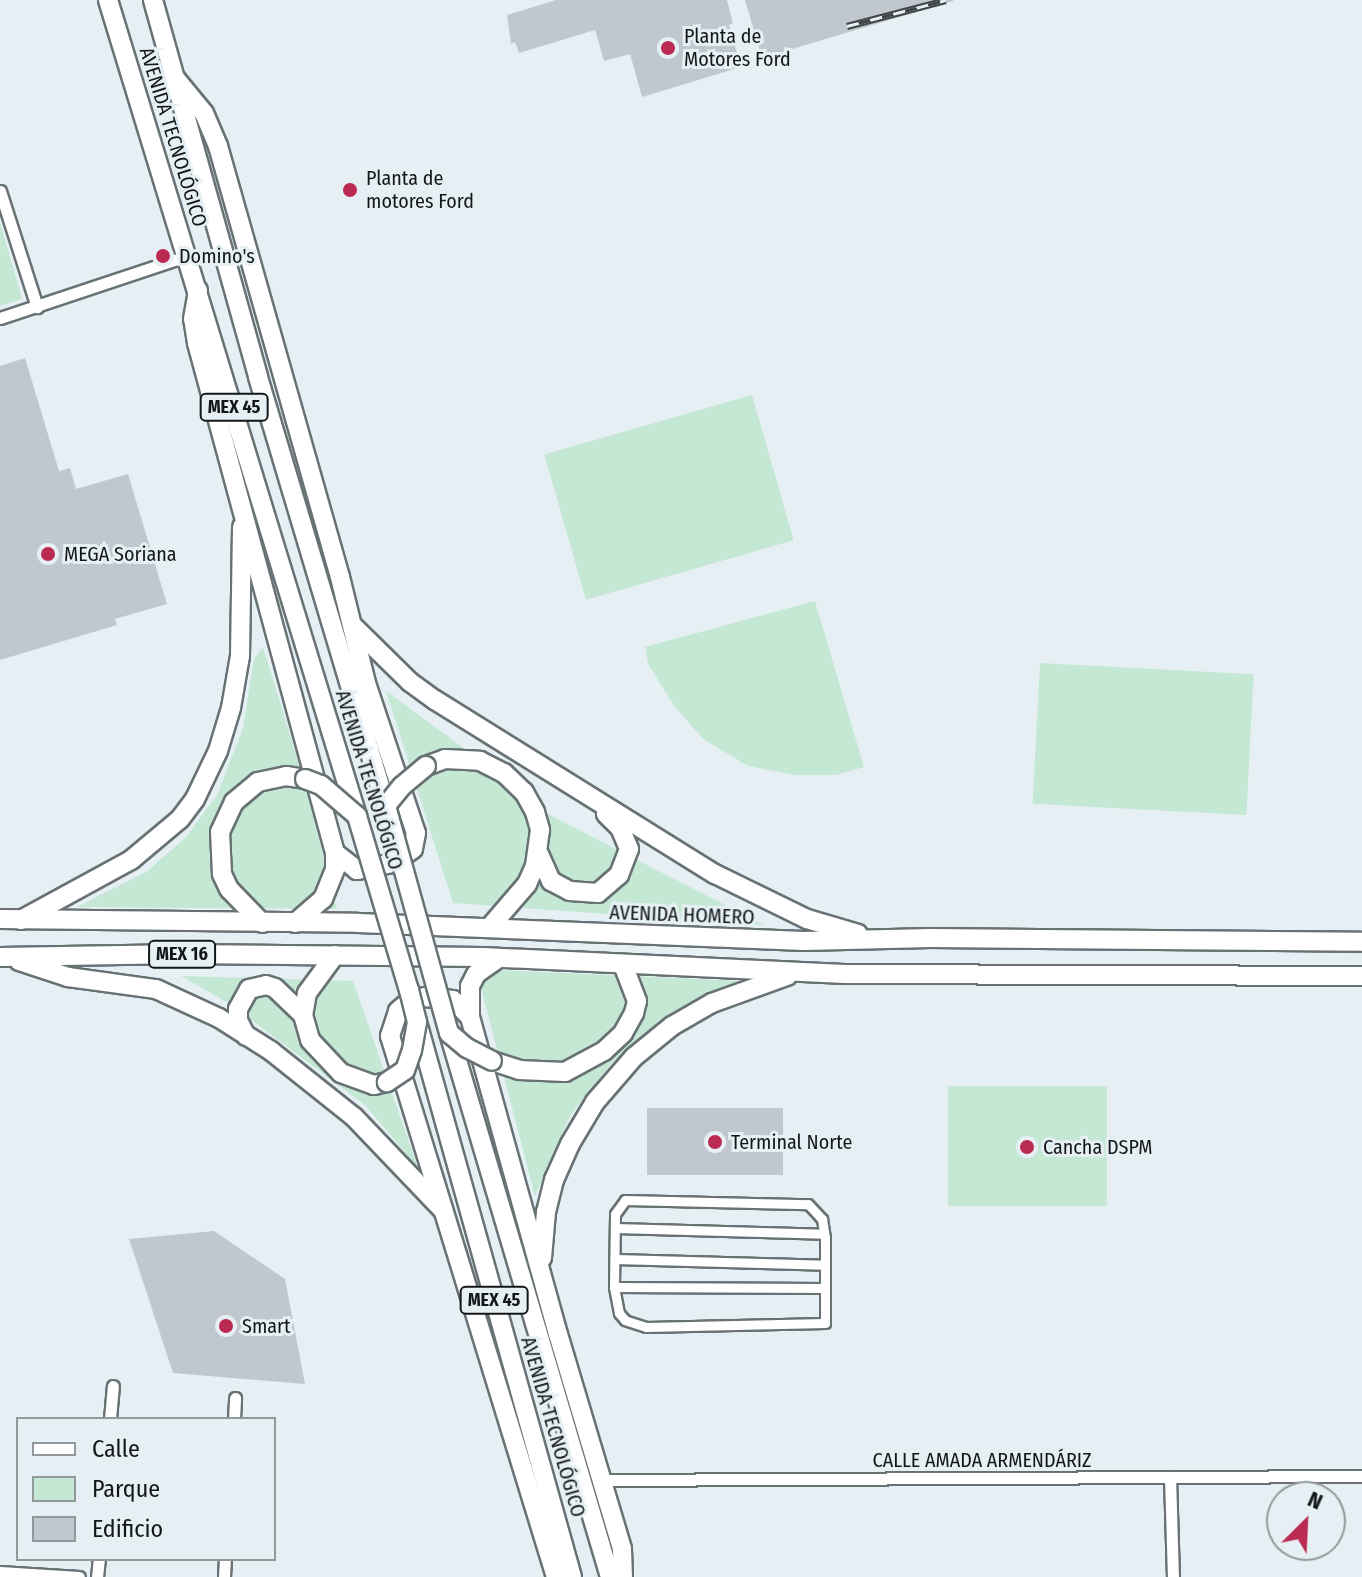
<!DOCTYPE html>
<html>
<head>
<meta charset="utf-8">
<style>
	body { margin:0 }
	#map { position:relative; width:1362px; height:1577px; overflow:hidden; background:#e6f0f4; font-family:"Fira Sans Condensed",sans-serif }
	div>[style] { position:absolute }
	[style*='--x'] { left:calc(var(--x)*1px); top:calc(var(--y)*1px); width:calc(var(--w)*1px); rotate:calc(var(--a)*1deg) }
	.green>* { inset:0; background:#c4e8d4; transform-origin:0 0 }
	.building>* { inset:0; background:#c1c7ce; transform-origin:0 0 }
	.roads { filter:drop-shadow(2px 0 #687275) drop-shadow(-2px 0 #687275) drop-shadow(0 2px #687275) drop-shadow(0 -2px #687275) }
	.pedestrian>* { height:9px; margin:-4.5px; padding:0 4.5px; transform-origin:4.5px; border-radius:4.5px; background:#fff }
	.minor>* { height:11px; margin:-5.5px; padding:0 5.5px; transform-origin:5.5px; border-radius:5.5px; background:#fff }
	.primary>* { height:18px; margin:-9px; padding:0 9px; transform-origin:9px; border-radius:9px; background:#fff }
	.rail>* { height:7px; margin-top:-3.5px; transform-origin:0; background:repeating-linear-gradient(90deg,#e6f0f4 0 12px,#404547 0 24px); box-sizing:border-box; border-block:2px solid #404547 }
	.bridges { filter:drop-shadow(2px 0 #687275) drop-shadow(-2px 0 #687275) drop-shadow(0 2px #687275) drop-shadow(0 -2px #687275) }
	.primary-bridge>* { height:18px; margin:-9px; padding:0 9px; transform-origin:9px; border-radius:9px; background:#fff }
	.dots>* { width:22px; height:22px; translate:-50% -50%; box-sizing:border-box; border:4px solid #e6f0f4; border-radius:50% }
	span { translate:-50% -50%; white-space:nowrap; text-align:center; line-height:1.15; -webkit-text-stroke:6px #e6f0f4; paint-order:stroke }
	.shield-label span { padding:2px 6px; background:#e6f0f4; border:2px solid; border-radius:6px; -webkit-text-stroke-width:0 }
	.shield-label { font-size:18px; color:#131718; font-weight:700 }
	.poi-label { font-size:20px; color:#131718 }
	.left { translate:0 -50%; text-align:left }
	.street-label { font-size:20px; color:#131718 }
	.legend { position:absolute; left:16px; top:1417px; width:260px; height:144px; box-sizing:border-box; background:#e6f0f4; border:2px solid #92999c; margin:0; padding:10px 14px; list-style:none; font-size:24px; color:#131718 }
	.legend li { display:flex; align-items:center; gap:16px; height:40px }
	.legend b { width:40px; border:2px solid #92999c }
	.north { position:absolute; left:1266px; top:1481px; width:80px; height:80px; box-sizing:border-box; background:#e6f0f4; border:2px solid #92999c; border-radius:50%; rotate:24deg; font-size:22px; font-weight:700; line-height:32px; text-align:center; color:#131718 }
	.north::after { content:''; display:block; margin:auto; width:28px; height:36px; background:#ba2a51; clip-path:polygon(50% 0,100% 100%,50% 72%,0 100%) }
</style>
</head>
<body>
<div id="map">
	<div class="green">
		<div style="clip-path:polygon(0 222px,22px 299px,0 306px)"></div>
		<div style="left:752px;top:395px;width:151px;height:216px;rotate:74deg"></div>
		<div style="clip-path:polygon(815px 601px,864px 767px,836px 775px,795px 775px,748px 766px,703px 739px,673px 704px,648px 664px,645px 647px)"></div>
		<div style="clip-path:polygon(263px 647px,304px 780px,337px 909px,77px 907px,146px 872px,186px 837px,217px 795px,243px 728px,254px 659px)"></div>
		<div style="left:1040px;top:663px;width:214px;height:141px;rotate:3deg"></div>
		<div style="clip-path:polygon(386px 691px,480px 760px,524px 776px,542px 811px,764px 925px,453px 903px)"></div>
		<div style="clip-path:polygon(476px 969px,739px 981px,690px 1003px,647px 1033px,610px 1065px,571px 1114px,535px 1196px)"></div>
		<div style="clip-path:polygon(181px 976px,353px 981px,418px 1168px,366px 1106px,230px 1004px)"></div>
		<div style="left:948px;top:1086px;width:159px;height:120px"></div>
	</div>
	<div class="building">
		<div style="clip-path:polygon(556px 0,727px 0,733px 23px,729px 25px,741px 67px,642px 97px,630px 54px,604px 61px,595px 30px,519px 53px,515px 42px,511px 44px,507px 15px)"></div>
		<div style="clip-path:polygon(745px 0,953px 0,953px 1px,762px 58px)"></div>
		<div style="clip-path:polygon(25px 358px,59px 471px,70px 468px,76px 489px,128px 474px,167px 604px,115px 619px,117px 625px,0 660px,0 366px)"></div>
		<div style="left:647px;top:1108px;width:136px;height:67px"></div>
		<div style="clip-path:polygon(214px 1231px,285px 1279px,305px 1384px,173px 1373px,129px 1239px)"></div>
	</div>
	<div class="roads">
		<div class="pedestrian">
			<div style="--x:625;--y:1200;--w:183;--a:1.3"></div>
			<div style="--x:808;--y:1204;--w:21;--a:47"></div>
			<div style="--x:822;--y:1219;--w:18;--a:81"></div>
			<div style="--x:825;--y:1237;--w:86;--a:90"></div>
			<div style="--x:825;--y:1323;--w:179;--a:178.7"></div>
			<div style="--x:646;--y:1327;--w:22;--a:-162"></div>
			<div style="--x:625;--y:1320;--w:9;--a:-131"></div>
			<div style="--x:619;--y:1313;--w:26;--a:-101"></div>
			<div style="--x:614;--y:1287;--w:73;--a:-89.2"></div>
			<div style="--x:615;--y:1214;--w:17;--a:-54"></div>
			<div style="--x:615;--y:1228;--w:209;--a:1.6"></div>
			<div style="--x:615;--y:1259;--w:210;--a:1.6"></div>
			<div style="--x:614;--y:1287;--w:211;--a:0.3"></div>
		</div>
		<div class="minor">
			<div style="--x:0;--y:191;--w:122;--a:72.3"></div>
			<div style="--x:0;--y:318;--w:196;--a:-18.4"></div>
			<div style="--x:110;--y:1419;--w:33;--a:-85"></div>
			<div style="--x:234;--y:1419;--w:21;--a:-87"></div>
			<div style="--x:1170;--y:1477;--w:100;--a:88.3"></div>
			<div style="--x:602;--y:1480;--w:760;--a:-0.3"></div>
			<div style="--x:0;--y:1572;--w:79;--a:3.6"></div>
			<div style="--x:97;--y:1577;--w:18;--a:-84"></div>
			<div style="--x:224;--y:1577;--w:18;--a:-87"></div>
		</div>
		<div class="primary">
			<div style="--x:108;--y:0;--w:853;--a:73.03"></div>
			<div style="--x:153;--y:0;--w:391;--a:74.4"></div>
			<div style="--x:258;--y:377;--w:448;--a:73.4"></div>
			<div style="--x:175;--y:78;--w:45;--a:50.4"></div>
			<div style="--x:204;--y:113;--w:36;--a:67"></div>
			<div style="--x:218;--y:146;--w:448;--a:74.2"></div>
			<div style="--x:340;--y:577;--w:109;--a:76.2"></div>
			<div style="--x:366;--y:683;--w:158;--a:71.6"></div>
			<div style="--x:416;--y:833;--w:16;--a:101"></div>
			<div style="--x:413;--y:849;--w:24;--a:145"></div>
			<div style="--x:393;--y:863;--w:37;--a:169"></div>
			<div style="--x:357;--y:870;--w:28;--a:-142"></div>
			<div style="--x:335;--y:853;--w:528;--a:-105.14"></div>
			<div style="--x:197;--y:343;--w:24;--a:-99"></div>
			<div style="--x:193;--y:319;--w:29;--a:-80"></div>
			<div style="--x:354;--y:627;--w:78;--a:44.5"></div>
			<div style="--x:410;--y:682;--w:31;--a:36"></div>
			<div style="--x:435;--y:700;--w:330;--a:31.9"></div>
			<div style="--x:715;--y:874;--w:102;--a:26.1"></div>
			<div style="--x:807;--y:919;--w:53;--a:16.4"></div>
			<div style="--x:426;--y:766;--w:20;--a:-20"></div>
			<div style="--x:445;--y:759;--w:35;--a:3"></div>
			<div style="--x:480;--y:761;--w:27;--a:27"></div>
			<div style="--x:504;--y:773;--w:28;--a:44"></div>
			<div style="--x:524;--y:792;--w:23;--a:61"></div>
			<div style="--x:535;--y:812;--w:19;--a:74"></div>
			<div style="--x:540;--y:830;--w:36;--a:98"></div>
			<div style="--x:535;--y:866;--w:20;--a:114"></div>
			<div style="--x:527;--y:884;--w:58;--a:130.8"></div>
			<div style="--x:539;--y:854;--w:30;--a:66"></div>
			<div style="--x:551;--y:881;--w:21;--a:28"></div>
			<div style="--x:570;--y:891;--w:28;--a:4"></div>
			<div style="--x:598;--y:893;--w:28;--a:-41"></div>
			<div style="--x:619;--y:875;--w:28;--a:-69"></div>
			<div style="--x:629;--y:849;--w:23;--a:-113"></div>
			<div style="--x:620;--y:828;--w:20;--a:-135"></div>
			<div style="--x:0;--y:919;--w:358;--a:0.6"></div>
			<div style="--x:358;--y:923;--w:446;--a:2.3"></div>
			<div style="--x:804;--y:941;--w:127;--a:-1.4"></div>
			<div style="--x:931;--y:938;--w:431;--a:0.5"></div>
			<div style="--x:21;--y:920;--w:125;--a:-28.6"></div>
			<div style="--x:131;--y:860;--w:64;--a:-39.9"></div>
			<div style="--x:180;--y:819;--w:25;--a:-53"></div>
			<div style="--x:195;--y:799;--w:53;--a:-64.4"></div>
			<div style="--x:218;--y:751;--w:45;--a:-73.2"></div>
			<div style="--x:231;--y:708;--w:53;--a:-80.2"></div>
			<div style="--x:240;--y:656;--w:129;--a:-89.1"></div>
			<div style="--x:262;--y:923;--w:47;--a:-134.1"></div>
			<div style="--x:229;--y:889;--w:17;--a:-115"></div>
			<div style="--x:222;--y:874;--w:42;--a:-92.7"></div>
			<div style="--x:220;--y:832;--w:33;--a:-65"></div>
			<div style="--x:234;--y:802;--w:31;--a:-40"></div>
			<div style="--x:258;--y:782;--w:29;--a:-12"></div>
			<div style="--x:286;--y:776;--w:19;--a:9"></div>
			<div style="--x:295;--y:923;--w:37;--a:-41"></div>
			<div style="--x:323;--y:899;--w:32;--a:-68"></div>
			<div style="--x:335;--y:869;--w:16;--a:-90"></div>
			<div style="--x:335;--y:955;--w:47;--a:126.4"></div>
			<div style="--x:307;--y:993;--w:22;--a:100"></div>
			<div style="--x:303;--y:1015;--w:26;--a:74"></div>
			<div style="--x:310;--y:1040;--w:45;--a:46.8"></div>
			<div style="--x:341;--y:1073;--w:35;--a:20"></div>
			<div style="--x:374;--y:1085;--w:13;--a:-13"></div>
			<div style="--x:0;--y:957;--w:185;--a:-0.9"></div>
			<div style="--x:185;--y:954;--w:298;--a:0.6"></div>
			<div style="--x:483;--y:957;--w:362;--a:2.7"></div>
			<div style="--x:845;--y:974;--w:517;--a:0.22"></div>
			<div style="--x:19;--y:961;--w:52;--a:18.1"></div>
			<div style="--x:68;--y:977;--w:89;--a:7.8"></div>
			<div style="--x:156;--y:989;--w:69;--a:24.7"></div>
			<div style="--x:219;--y:1018;--w:62;--a:32.4"></div>
			<div style="--x:271;--y:1051;--w:106;--a:38.5"></div>
			<div style="--x:354;--y:1117;--w:129;--a:46.3"></div>
			<div style="--x:470;--y:1017;--w:31;--a:-90"></div>
			<div style="--x:470;--y:986;--w:13;--a:-63"></div>
			<div style="--x:476;--y:974;--w:28;--a:-35"></div>
			<div style="--x:417;--y:1022;--w:576;--a:74.4"></div>
			<div style="--x:449;--y:1033;--w:567;--a:73.51"></div>
			<div style="--x:246;--y:1036;--w:18;--a:-117"></div>
			<div style="--x:238;--y:1020;--w:11;--a:-90"></div>
			<div style="--x:238;--y:1009;--w:23;--a:-61"></div>
			<div style="--x:249;--y:989;--w:17;--a:-13"></div>
			<div style="--x:266;--y:985;--w:9;--a:18"></div>
			<div style="--x:275;--y:988;--w:39;--a:44"></div>
			<div style="--x:492;--y:1061;--w:28;--a:18"></div>
			<div style="--x:519;--y:1070;--w:46;--a:2.5"></div>
			<div style="--x:565;--y:1072;--w:44;--a:-28.3"></div>
			<div style="--x:604;--y:1051;--w:26;--a:-43"></div>
			<div style="--x:623;--y:1033;--w:23;--a:-61"></div>
			<div style="--x:634;--y:1013;--w:12;--a:-76"></div>
			<div style="--x:637;--y:1001;--w:40;--a:-111"></div>
			<div style="--x:542;--y:1258;--w:46;--a:-85"></div>
			<div style="--x:546;--y:1212;--w:33;--a:-76"></div>
			<div style="--x:554;--y:1180;--w:39;--a:-66"></div>
			<div style="--x:570;--y:1144;--w:49;--a:-59.2"></div>
			<div style="--x:595;--y:1102;--w:60;--a:-49.1"></div>
			<div style="--x:634;--y:1057;--w:49;--a:-39.2"></div>
			<div style="--x:672;--y:1026;--w:46;--a:-29.9"></div>
			<div style="--x:712;--y:1003;--w:80;--a:-19.8"></div>
			<div style="--x:556;--y:1577;--w:566;--a:-107.06"></div>
			<div style="--x:390;--y:1036;--w:26;--a:-72"></div>
			<div style="--x:398;--y:1011;--w:16;--a:-40"></div>
			<div style="--x:410;--y:1001;--w:16;--a:-15"></div>
			<div style="--x:425;--y:997;--w:28;--a:6"></div>
			<div style="--x:453;--y:1000;--w:24;--a:45"></div>
			<div style="--x:470;--y:1017;--w:329;--a:74.5"></div>
			<div style="--x:558;--y:1334;--w:224;--a:73.4"></div>
			<div style="--x:622;--y:1549;--w:28;--a:88"></div>
		</div>
	</div>
	<div class="rail">
		<div style="--x:847;--y:26;--w:102;--a:-14.7"></div>
	</div>
	<div class="bridges">
		<div class="primary-bridge">
			<div style="--x:426;--y:766;--w:31;--a:140"></div>
			<div style="--x:402;--y:786;--w:26;--a:129"></div>
			<div style="--x:386;--y:806;--w:236;--a:74.5"></div>
			<div style="--x:449;--y:1033;--w:23;--a:40"></div>
			<div style="--x:467;--y:1048;--w:28;--a:27"></div>
			<div style="--x:305;--y:779;--w:17;--a:21"></div>
			<div style="--x:321;--y:785;--w:48;--a:40.7"></div>
			<div style="--x:357;--y:816;--w:182;--a:73.4"></div>
			<div style="--x:409;--y:990;--w:33;--a:76"></div>
			<div style="--x:417;--y:1022;--w:28;--a:100"></div>
			<div style="--x:412;--y:1050;--w:21;--a:109"></div>
			<div style="--x:405;--y:1070;--w:22;--a:146"></div>
		</div>
	</div>
	<div class="dots">
		<div style="left:668px;top:48px;background:#ba2a51"></div>
		<div style="left:350px;top:190px;background:#ba2a51"></div>
		<div style="left:163px;top:256px;background:#ba2a51"></div>
		<div style="left:48px;top:554px;background:#ba2a51"></div>
		<div style="left:715px;top:1142px;background:#ba2a51"></div>
		<div style="left:1027px;top:1147px;background:#ba2a51"></div>
		<div style="left:226px;top:1326px;background:#ba2a51"></div>
	</div>
	<div class="shield-label">
		<span style="left:234px;top:407px">MEX 45</span>
		<span style="left:182px;top:954px">MEX 16</span>
		<span style="left:494px;top:1300px">MEX 45</span>
	</div>
	<div class="poi-label">
		<span class="left" style="left:684px;top:48px">Planta de<br>Motores Ford</span>
		<span class="left" style="left:366px;top:190px">Planta de<br>motores Ford</span>
		<span class="left" style="left:179px;top:256px">Domino's</span>
		<span class="left" style="left:64px;top:554px">MEGA Soriana</span>
		<span class="left" style="left:731px;top:1142px">Terminal Norte</span>
		<span class="left" style="left:1043px;top:1147px">Cancha DSPM</span>
		<span class="left" style="left:242px;top:1326px">Smart</span>
	</div>
	<div class="street-label">
		<span style="left:173px;top:137px;rotate:73deg">AVENIDA TECNOLÓGICO</span>
		<span style="left:369px;top:780px;rotate:73deg">AVENIDA TECNOLÓGICO</span>
		<span style="left:682px;top:915px;rotate:2deg">AVENIDA HOMERO</span>
		<span style="left:553px;top:1427px;rotate:74deg">AVENIDA TECNOLÓGICO</span>
		<span style="left:982px;top:1460px">CALLE AMADA ARMENDÁRIZ</span>
	</div>
	<ul class="legend">
	<li><b style="height:10px;background:#fff"></b>Calle</li>
	<li><b style="height:22px;background:#c4e8d4"></b>Parque</li>
	<li><b style="height:22px;background:#c1c7ce"></b>Edificio</li>
	</ul>
	<div class="north">N</div>
</div>
</body>
</html>
